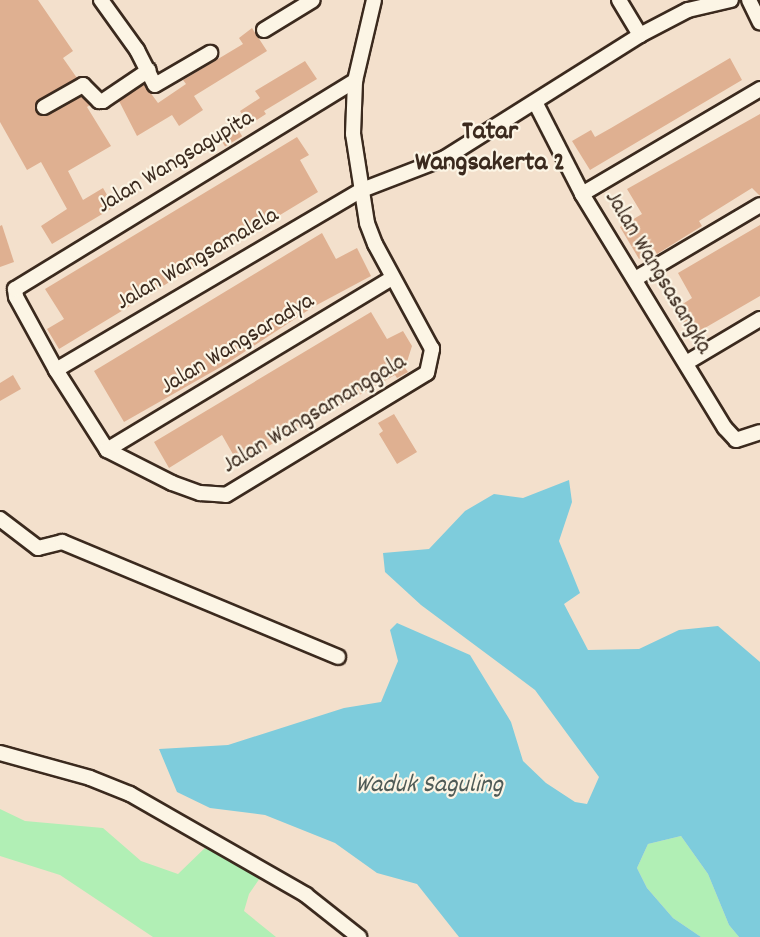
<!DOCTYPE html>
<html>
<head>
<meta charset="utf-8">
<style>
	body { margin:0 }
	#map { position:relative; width:760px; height:937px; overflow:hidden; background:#f3e0cc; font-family:Dekko,sans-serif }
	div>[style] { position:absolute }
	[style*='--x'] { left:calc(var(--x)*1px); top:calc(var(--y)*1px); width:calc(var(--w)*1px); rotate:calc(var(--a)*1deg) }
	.green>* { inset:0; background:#b1efb5 }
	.water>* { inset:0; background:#7eccdc }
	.building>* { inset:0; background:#dfb091; transform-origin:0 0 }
	.roads { filter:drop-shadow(2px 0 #3b2a1e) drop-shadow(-2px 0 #3b2a1e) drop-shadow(0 2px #3b2a1e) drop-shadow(0 -2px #3b2a1e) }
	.street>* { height:14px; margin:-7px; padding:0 7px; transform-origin:7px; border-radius:7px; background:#fcf5e5 }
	span { translate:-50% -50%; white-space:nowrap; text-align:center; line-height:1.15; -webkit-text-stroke:4.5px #fcf5e5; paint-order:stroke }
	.street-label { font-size:24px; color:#3b2a1e }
	.water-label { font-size:26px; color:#4f5b57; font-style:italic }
	.quarter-label { font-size:27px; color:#3b2a1e; font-weight:700 }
</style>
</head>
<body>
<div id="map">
	<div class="green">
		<div style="clip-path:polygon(0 809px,25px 821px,103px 828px,141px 861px,178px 874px,209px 844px,262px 875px,249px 894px,244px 911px,276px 937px,153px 937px,60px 875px,0 856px)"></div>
		<div style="clip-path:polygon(681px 836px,708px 874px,729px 925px,739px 937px,701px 937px,673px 918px,647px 888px,637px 868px,648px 844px)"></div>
	</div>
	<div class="water">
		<div style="clip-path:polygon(569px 480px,572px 502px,559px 541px,580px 593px,564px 604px,588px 650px,639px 649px,679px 630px,718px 626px,760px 662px,760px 937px,739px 937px,729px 925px,708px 874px,681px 836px,648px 844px,637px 868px,647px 888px,673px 918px,701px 937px,459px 937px,417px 884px,377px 873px,335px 843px,265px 815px,210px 808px,177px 792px,159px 749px,228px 745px,344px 708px,381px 702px,398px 661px,390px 630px,397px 623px,470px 655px,511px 722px,523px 761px,546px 783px,575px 802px,587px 804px,599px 777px,535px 690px,421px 605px,385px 572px,383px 553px,429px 549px,465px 511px,494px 494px,523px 498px)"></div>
	</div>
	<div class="building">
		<div style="clip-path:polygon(0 0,38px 0,73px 51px,63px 58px,77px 78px,39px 100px,37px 112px,48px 115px,81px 96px,90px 105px,87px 107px,111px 146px,68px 171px,83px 200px,103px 188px,114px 207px,52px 244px,41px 226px,67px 209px,41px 162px,27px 170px,0 122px)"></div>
		<div style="clip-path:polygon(252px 28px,267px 51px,194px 96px,203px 110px,179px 126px,172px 115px,137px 136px,119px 101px,144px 84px,158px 103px,186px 84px,183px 80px,243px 44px,239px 38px)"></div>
		<div style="clip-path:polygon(730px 58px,742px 80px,590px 170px,572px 141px,591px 130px,595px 137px,611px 128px)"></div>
		<div style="clip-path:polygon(305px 61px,317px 79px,264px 111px,266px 114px,249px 125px,240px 111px,260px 98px,255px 91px)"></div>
		<div style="clip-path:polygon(760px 114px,760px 196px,752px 188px,699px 221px,702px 226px,657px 254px,654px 249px,639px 259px,620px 227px,642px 214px,627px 189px)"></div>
		<div style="left:236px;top:126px;width:12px;height:20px;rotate:59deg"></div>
		<div style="clip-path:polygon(297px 137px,309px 155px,300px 160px,318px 192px,59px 349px,47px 329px,64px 319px,45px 289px)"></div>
		<div style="clip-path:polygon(2px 225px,14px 262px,0 267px,0 226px)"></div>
		<div style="clip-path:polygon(760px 225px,760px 296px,691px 336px,675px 309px,692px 298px,678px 273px)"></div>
		<div style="clip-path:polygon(322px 233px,336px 259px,357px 248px,371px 276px,313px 307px,226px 364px,124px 422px,94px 371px)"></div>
		<div style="clip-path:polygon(371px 312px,387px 339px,403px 331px,412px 346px,405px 368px,408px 372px,397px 378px,395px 375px,238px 463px,222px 435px,169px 468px,154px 442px)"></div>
		<div style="clip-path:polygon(13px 375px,21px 389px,0 401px,0 383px)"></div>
		<div style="clip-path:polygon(394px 414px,417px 452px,397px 464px,379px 434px,383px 431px,378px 423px)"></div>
	</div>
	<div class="roads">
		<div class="street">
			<div style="--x:101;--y:0;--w:62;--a:54.2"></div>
			<div style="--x:137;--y:50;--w:39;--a:63"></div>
			<div style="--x:155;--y:85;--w:64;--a:-30.2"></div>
			<div style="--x:619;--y:0;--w:41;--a:59"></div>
			<div style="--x:749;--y:0;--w:25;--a:64"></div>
			<div style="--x:264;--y:30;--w:57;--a:-31.5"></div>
			<div style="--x:535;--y:102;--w:103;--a:62.9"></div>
			<div style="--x:582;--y:194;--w:274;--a:58.6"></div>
			<div style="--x:725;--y:428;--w:16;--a:47"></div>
			<div style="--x:736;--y:440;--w:25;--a:-18"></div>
			<div style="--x:44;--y:107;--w:45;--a:-29.4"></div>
			<div style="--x:83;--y:85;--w:23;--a:45"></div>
			<div style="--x:99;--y:101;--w:4;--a:0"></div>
			<div style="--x:103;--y:101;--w:55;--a:-34"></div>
			<div style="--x:582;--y:194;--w:207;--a:-30.5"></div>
			<div style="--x:635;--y:279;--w:145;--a:-30.6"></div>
			<div style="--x:686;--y:363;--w:86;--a:-30.7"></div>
			<div style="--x:56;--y:370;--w:355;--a:-30.5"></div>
			<div style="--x:362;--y:190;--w:89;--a:-21.1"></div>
			<div style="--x:445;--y:158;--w:231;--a:-32.2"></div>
			<div style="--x:640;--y:35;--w:54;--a:-27.5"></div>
			<div style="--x:688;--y:10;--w:44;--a:-13.1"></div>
			<div style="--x:107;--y:450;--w:73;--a:26.9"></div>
			<div style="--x:172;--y:483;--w:30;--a:20"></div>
			<div style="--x:200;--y:493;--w:26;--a:4"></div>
			<div style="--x:226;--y:495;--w:235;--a:-31.3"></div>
			<div style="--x:427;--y:373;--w:25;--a:-78"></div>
			<div style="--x:432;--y:349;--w:119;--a:-118.5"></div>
			<div style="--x:375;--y:244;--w:22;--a:-111"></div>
			<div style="--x:367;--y:223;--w:90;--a:-98.9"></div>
			<div style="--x:353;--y:134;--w:53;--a:-87.8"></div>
			<div style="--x:355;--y:81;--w:83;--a:-76.8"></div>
			<div style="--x:107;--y:450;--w:95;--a:-122.5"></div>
			<div style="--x:56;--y:370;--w:83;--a:-118.7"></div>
			<div style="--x:16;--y:297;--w:8;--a:-97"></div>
			<div style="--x:15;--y:289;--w:399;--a:-31.5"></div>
			<div style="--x:107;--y:450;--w:333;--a:-31.1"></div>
			<div style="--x:0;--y:519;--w:48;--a:37.3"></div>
			<div style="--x:38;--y:548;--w:25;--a:-14"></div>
			<div style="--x:62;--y:542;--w:299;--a:22.6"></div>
			<div style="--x:0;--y:753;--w:93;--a:15.5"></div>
			<div style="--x:90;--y:778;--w:43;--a:21.8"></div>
			<div style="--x:130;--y:794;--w:203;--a:29.8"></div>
			<div style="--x:306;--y:895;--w:68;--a:38.4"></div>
		</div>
	</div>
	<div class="street-label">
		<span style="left:176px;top:163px;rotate:-31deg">Jalan Wangsagupita</span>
		<span style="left:198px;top:260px;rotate:-30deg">Jalan Wangsamalela</span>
		<span style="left:657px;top:273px;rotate:59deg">Jalan Wangsasangka</span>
		<span style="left:238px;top:345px;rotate:-31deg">Jalan Wangsaradya</span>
		<span style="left:315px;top:415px;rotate:-31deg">Jalan Wangsamanggala</span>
	</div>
	<div class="water-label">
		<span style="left:429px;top:786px">Waduk Saguling</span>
	</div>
	<div class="quarter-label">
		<span style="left:490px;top:148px">Tatar<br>Wangsakerta 2</span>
	</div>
</div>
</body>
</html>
